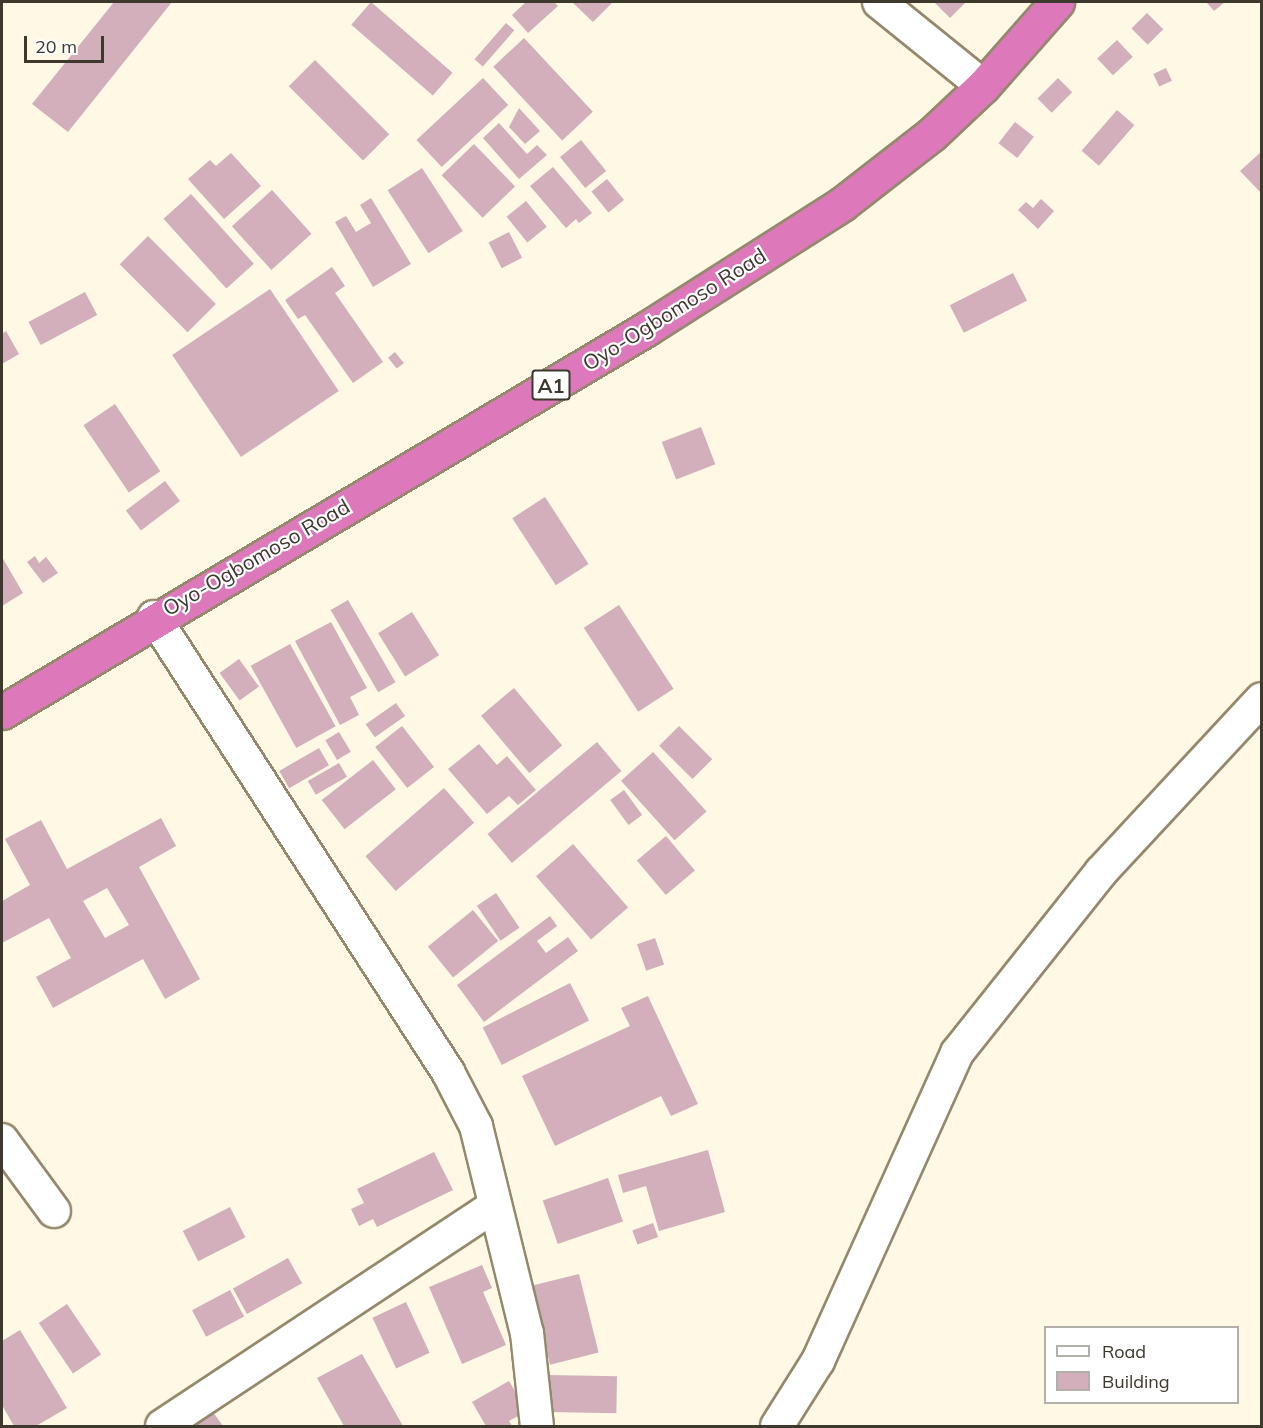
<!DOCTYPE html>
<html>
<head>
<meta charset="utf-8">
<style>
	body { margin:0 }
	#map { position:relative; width:1263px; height:1428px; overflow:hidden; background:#fff8e5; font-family:Mulish,sans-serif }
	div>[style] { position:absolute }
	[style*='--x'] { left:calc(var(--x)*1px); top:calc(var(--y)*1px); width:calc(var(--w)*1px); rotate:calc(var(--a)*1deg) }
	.building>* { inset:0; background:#d2afba; transform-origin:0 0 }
	.roads { filter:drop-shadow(2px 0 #94896c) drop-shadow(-2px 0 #94896c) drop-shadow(0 2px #94896c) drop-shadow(0 -2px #94896c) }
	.street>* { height:32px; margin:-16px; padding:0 16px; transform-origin:16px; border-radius:16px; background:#fff }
	.highway>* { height:33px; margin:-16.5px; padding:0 16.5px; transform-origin:16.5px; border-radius:16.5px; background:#dd79ba }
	span { translate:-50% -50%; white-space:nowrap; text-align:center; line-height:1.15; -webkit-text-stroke:4.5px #fff; paint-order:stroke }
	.shield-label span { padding:2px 4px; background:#fff; border:2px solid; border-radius:4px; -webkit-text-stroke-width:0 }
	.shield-label { font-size:20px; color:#3e392d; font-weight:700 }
	.street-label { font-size:21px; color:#3e392d }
	.frame { position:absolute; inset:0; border:3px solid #3e392d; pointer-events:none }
	.legend { position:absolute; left:1044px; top:1326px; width:195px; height:78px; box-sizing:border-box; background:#fff; border:2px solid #b2b0ab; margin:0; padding:8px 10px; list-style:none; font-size:18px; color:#3e392d }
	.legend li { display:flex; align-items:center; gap:12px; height:30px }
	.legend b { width:30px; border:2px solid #b2b0ab }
	.scale { position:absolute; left:24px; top:36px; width:80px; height:27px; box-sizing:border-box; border:3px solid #3e392d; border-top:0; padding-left:8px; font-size:18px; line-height:21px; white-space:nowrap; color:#3e392d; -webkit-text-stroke:4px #fff; paint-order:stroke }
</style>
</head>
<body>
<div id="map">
	<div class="building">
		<div style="clip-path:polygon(114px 2px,172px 2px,68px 132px,32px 104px)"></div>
		<div style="left:371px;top:2px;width:108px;height:30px;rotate:41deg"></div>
		<div style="clip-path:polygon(526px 2px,554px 2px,558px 6px,528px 33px,512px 15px)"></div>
		<div style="clip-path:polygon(572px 2px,613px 2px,593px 22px)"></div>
		<div style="clip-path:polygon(934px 2px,966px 2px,950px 18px)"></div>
		<div style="clip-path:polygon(1225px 2px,1214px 11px,1207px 3px,1209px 2px)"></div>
		<div style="left:1147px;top:13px;width:23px;height:22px;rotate:45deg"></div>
		<div style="left:506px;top:23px;width:11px;height:48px;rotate:41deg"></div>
		<div style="left:524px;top:38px;width:101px;height:42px;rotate:47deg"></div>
		<div style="left:1117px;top:40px;width:23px;height:27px;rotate:47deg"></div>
		<div style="left:315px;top:60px;width:105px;height:37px;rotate:45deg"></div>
		<div style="left:1166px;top:68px;width:14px;height:14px;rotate:65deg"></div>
		<div style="left:483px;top:78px;width:37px;height:91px;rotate:47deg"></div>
		<div style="left:1058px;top:78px;width:20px;height:29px;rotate:45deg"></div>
		<div style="clip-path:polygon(519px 108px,540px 131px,525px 144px,509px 127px)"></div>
		<div style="left:1117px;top:110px;width:23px;height:54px;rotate:41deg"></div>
		<div style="left:1015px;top:122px;width:24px;height:27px;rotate:38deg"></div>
		<div style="clip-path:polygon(499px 123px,527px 154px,537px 145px,547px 155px,519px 179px,483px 138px)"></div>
		<div style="left:581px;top:140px;width:40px;height:27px;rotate:51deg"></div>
		<div style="left:474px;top:144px;width:59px;height:45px;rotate:46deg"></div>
		<div style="clip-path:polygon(1262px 151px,1262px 194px,1240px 171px)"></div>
		<div style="clip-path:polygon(231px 153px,261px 186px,224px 219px,188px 179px,210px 160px,216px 166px)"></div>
		<div style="clip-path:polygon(553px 167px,592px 213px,579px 223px,576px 219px,566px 228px,530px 186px)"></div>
		<div style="left:422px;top:168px;width:75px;height:41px;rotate:57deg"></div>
		<div style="left:607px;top:179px;width:27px;height:20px;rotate:51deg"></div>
		<div style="left:272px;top:190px;width:59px;height:54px;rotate:48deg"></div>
		<div style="left:191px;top:194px;width:94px;height:37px;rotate:48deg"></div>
		<div style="clip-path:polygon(371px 198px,411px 264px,373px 287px,335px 222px,346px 216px,356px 232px,371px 223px,360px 205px)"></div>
		<div style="clip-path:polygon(1041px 199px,1054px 211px,1038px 229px,1018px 210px,1026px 202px,1033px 208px)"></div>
		<div style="left:526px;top:201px;width:33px;height:25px;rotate:51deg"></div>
		<div style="left:509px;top:232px;width:29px;height:23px;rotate:63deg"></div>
		<div style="left:148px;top:236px;width:96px;height:40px;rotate:45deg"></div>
		<div style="clip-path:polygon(332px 267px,345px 286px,335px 293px,383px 362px,353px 383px,305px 315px,298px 319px,285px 300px)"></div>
		<div style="left:1013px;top:273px;width:31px;height:71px;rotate:63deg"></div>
		<div style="left:270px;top:289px;width:123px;height:118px;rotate:56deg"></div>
		<div style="left:85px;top:292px;width:26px;height:64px;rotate:62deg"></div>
		<div style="clip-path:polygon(6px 331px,19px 354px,2px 364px,2px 334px)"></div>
		<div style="left:395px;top:352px;width:14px;height:9px;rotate:51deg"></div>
		<div style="left:115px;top:404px;width:81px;height:38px;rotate:56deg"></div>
		<div style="left:701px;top:427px;width:40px;height:42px;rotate:69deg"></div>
		<div style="left:165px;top:481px;width:25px;height:49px;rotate:53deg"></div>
		<div style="left:545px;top:497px;width:80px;height:39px;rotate:57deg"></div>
		<div style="clip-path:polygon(35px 556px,39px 563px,46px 557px,58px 573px,43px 583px,27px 562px)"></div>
		<div style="clip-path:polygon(2px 557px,23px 593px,2px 606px)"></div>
		<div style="left:348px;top:600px;width:95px;height:20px;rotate:60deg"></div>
		<div style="left:619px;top:605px;width:100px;height:42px;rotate:57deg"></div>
		<div style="left:412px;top:612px;width:51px;height:40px;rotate:58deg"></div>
		<div style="clip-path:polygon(331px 622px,367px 688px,350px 697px,359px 715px,340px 725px,295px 641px)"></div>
		<div style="left:290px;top:644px;width:94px;height:45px;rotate:61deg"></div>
		<div style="left:239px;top:659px;width:34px;height:24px;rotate:54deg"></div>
		<div style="left:514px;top:688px;width:75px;height:43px;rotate:50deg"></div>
		<div style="left:396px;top:703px;width:16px;height:37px;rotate:55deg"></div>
		<div style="left:402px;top:726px;width:52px;height:34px;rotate:52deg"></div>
		<div style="left:679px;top:726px;width:47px;height:28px;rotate:45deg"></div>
		<div style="left:339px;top:732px;width:23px;height:16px;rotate:59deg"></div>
		<div style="left:597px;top:742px;width:38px;height:143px;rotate:50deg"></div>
		<div style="clip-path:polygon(479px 744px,497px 765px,507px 756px,536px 790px,518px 805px,509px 796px,487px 814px,448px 769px)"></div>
		<div style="left:319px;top:748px;width:20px;height:46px;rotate:60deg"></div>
		<div style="left:653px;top:752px;width:80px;height:43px;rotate:48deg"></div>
		<div style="left:373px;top:760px;width:37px;height:65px;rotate:52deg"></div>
		<div style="left:339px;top:763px;width:16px;height:36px;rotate:60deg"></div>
		<div style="left:444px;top:788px;width:46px;height:104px;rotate:49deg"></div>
		<div style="left:624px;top:790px;width:31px;height:17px;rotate:54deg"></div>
		<div style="clip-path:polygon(evenodd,161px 818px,176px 846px,139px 867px,200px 979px,165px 999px,143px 959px,53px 1008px,36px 977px,71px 958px,49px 918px,2px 943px,2px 901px,30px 885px,5px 839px,41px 820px,67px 869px,161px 818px,107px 888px,129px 925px,105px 938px,83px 901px,107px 888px)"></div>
		<div style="left:666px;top:836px;width:45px;height:38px;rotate:50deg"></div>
		<div style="left:573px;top:844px;width:84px;height:49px;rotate:49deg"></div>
		<div style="left:496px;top:893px;width:42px;height:23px;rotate:56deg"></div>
		<div style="left:473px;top:910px;width:40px;height:58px;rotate:51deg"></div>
		<div style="clip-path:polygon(550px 916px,557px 926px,537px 941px,546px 953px,568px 937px,578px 951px,484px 1022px,457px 985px)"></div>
		<div style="left:655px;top:938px;width:28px;height:19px;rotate:71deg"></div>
		<div style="left:570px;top:983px;width:42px;height:98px;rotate:63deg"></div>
		<div style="clip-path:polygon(648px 996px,698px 1104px,671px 1116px,661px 1096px,555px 1146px,522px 1076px,630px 1026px,621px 1008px)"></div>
		<div style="clip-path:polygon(708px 1150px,725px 1212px,659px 1231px,646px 1186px,623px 1193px,618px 1175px)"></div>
		<div style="clip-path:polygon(434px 1152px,453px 1190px,377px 1227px,373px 1219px,359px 1226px,351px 1209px,364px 1203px,357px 1189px)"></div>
		<div style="left:608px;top:1178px;width:46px;height:69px;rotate:71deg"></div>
		<div style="left:230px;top:1207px;width:34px;height:53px;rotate:63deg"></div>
		<div style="left:653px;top:1223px;width:15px;height:22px;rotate:70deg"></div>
		<div style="left:288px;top:1258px;width:29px;height:63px;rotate:61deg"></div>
		<div style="clip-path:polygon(482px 1265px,492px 1288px,483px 1292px,506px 1345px,462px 1364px,429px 1287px)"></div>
		<div style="left:579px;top:1274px;width:81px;height:50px;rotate:76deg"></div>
		<div style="left:230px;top:1290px;width:30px;height:43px;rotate:62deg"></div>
		<div style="left:406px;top:1302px;width:56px;height:37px;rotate:65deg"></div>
		<div style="left:67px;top:1304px;width:61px;height:34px;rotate:56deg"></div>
		<div style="clip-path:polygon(20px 1330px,67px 1408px,36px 1426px,14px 1426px,2px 1405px,2px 1341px)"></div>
		<div style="clip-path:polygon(362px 1354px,403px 1426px,344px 1426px,317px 1378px)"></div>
		<div style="left:548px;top:1375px;width:69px;height:37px;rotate:1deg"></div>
		<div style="clip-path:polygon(509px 1381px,527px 1411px,509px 1421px,512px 1426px,486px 1426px,472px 1402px)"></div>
		<div style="clip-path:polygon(213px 1412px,223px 1426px,193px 1426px)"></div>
	</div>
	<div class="roads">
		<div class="street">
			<div style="--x:879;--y:2;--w:134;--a:38.9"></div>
			<div style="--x:154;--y:617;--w:542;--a:57.13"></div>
			<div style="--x:448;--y:1072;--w:61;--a:62.6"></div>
			<div style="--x:476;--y:1126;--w:213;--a:76.2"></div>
			<div style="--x:527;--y:1333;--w:94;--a:83.9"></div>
			<div style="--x:2;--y:1140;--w:88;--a:53.8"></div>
			<div style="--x:162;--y:1426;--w:398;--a:-33.5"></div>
			<div style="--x:777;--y:1426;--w:77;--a:-57.8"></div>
			<div style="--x:818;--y:1361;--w:338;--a:-65.7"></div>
			<div style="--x:957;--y:1053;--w:231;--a:-51.5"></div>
			<div style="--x:1101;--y:872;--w:236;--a:-47.1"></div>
		</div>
		<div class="highway">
			<div style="--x:2;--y:712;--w:749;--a:-30.74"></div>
			<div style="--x:646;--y:329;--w:232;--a:-32.5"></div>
			<div style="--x:842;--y:204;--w:114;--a:-37.9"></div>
			<div style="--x:932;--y:134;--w:70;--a:-43.3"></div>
			<div style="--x:983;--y:86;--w:112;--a:-48.6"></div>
		</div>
	</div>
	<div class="shield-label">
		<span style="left:551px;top:385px">A1</span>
	</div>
	<div class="street-label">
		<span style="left:674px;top:309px;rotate:-32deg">Oyo-Ogbomoso Road</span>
		<span style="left:256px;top:557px;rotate:-30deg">Oyo-Ogbomoso Road</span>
	</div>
	<div class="frame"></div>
	<ul class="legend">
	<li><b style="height:8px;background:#fff"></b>Road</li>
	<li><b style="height:16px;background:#d2afba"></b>Building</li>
	</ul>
	<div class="scale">20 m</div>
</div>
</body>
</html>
